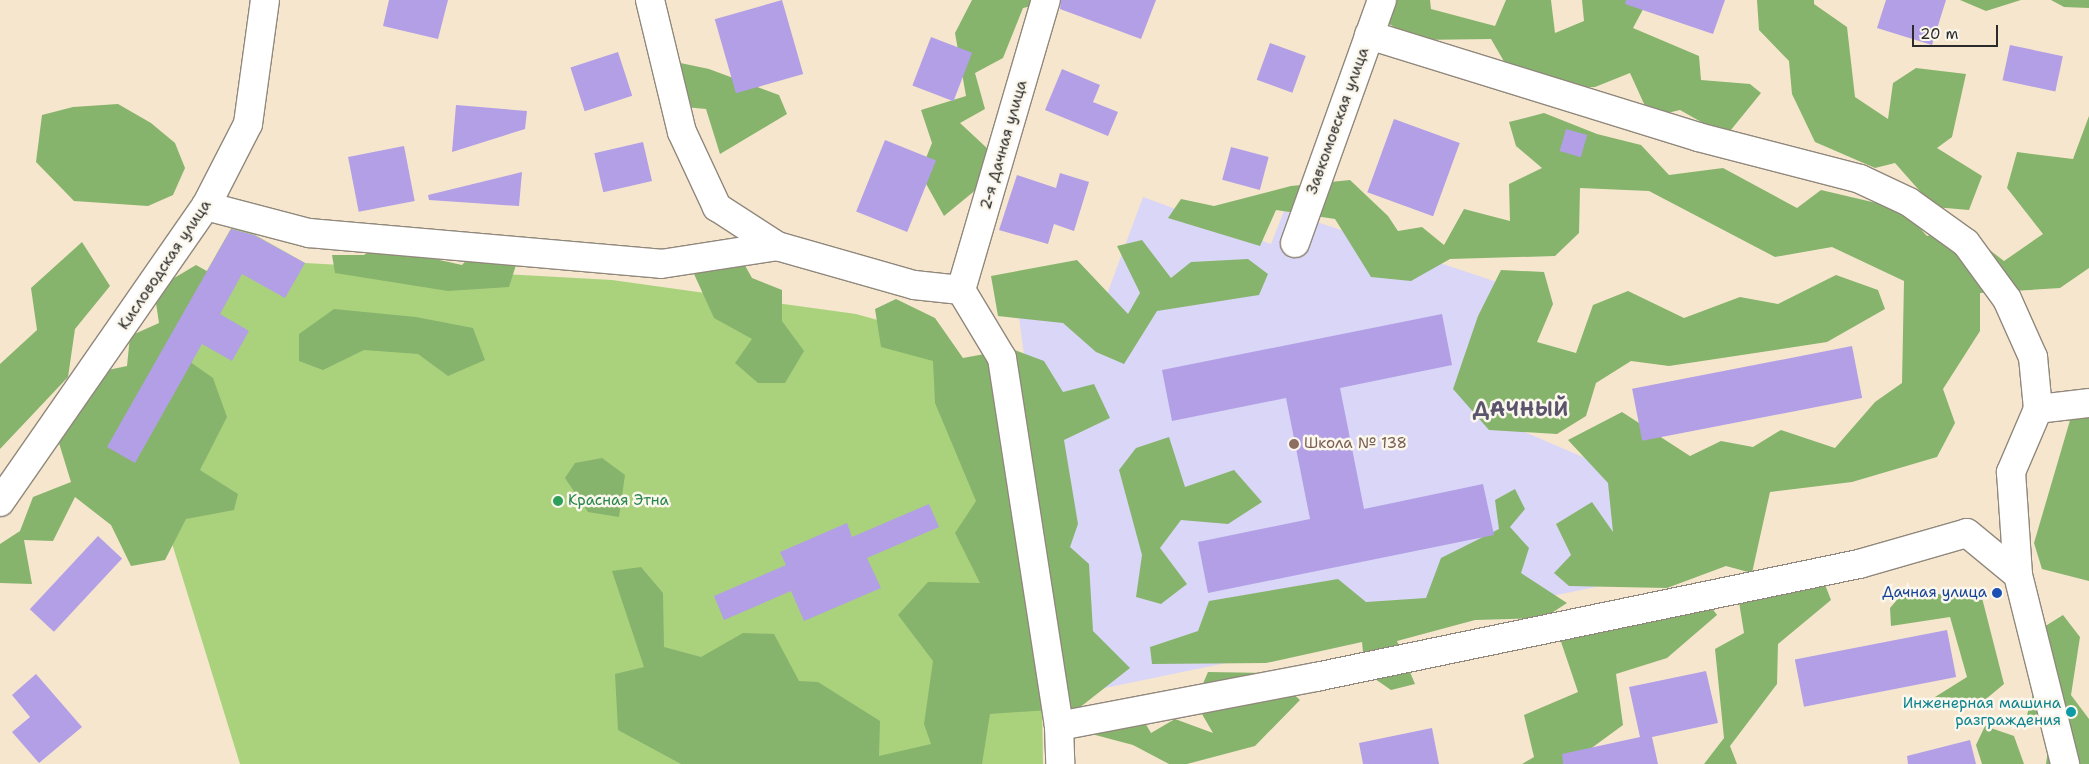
<!DOCTYPE html>
<html>
<head>
<meta charset="utf-8">
<style>
	body { margin:0 }
	#map { position:relative; width:2089px; height:764px; overflow:hidden; background:#f6e6ce; font-family:"Shantell Sans",sans-serif }
	div>[style] { position:absolute }
	[style*='--x'] { left:calc(var(--x)*1px); top:calc(var(--y)*1px); width:calc(var(--w)*1px); rotate:calc(var(--a)*1deg) }
	.built>* { inset:0; background:#dad6f7 }
	.green>* { inset:0; background:#aad27d }
	.forest>* { inset:0; background:#87b46c }
	.building>* { inset:0; background:#b29fe6; transform-origin:0 0 }
	.roads { filter:drop-shadow(1px 0 #90887c) drop-shadow(-1px 0 #90887c) drop-shadow(0 1px #90887c) drop-shadow(0 -1px #90887c) }
	.minor>* { height:28px; margin:-14px; padding:0 14px; transform-origin:14px; border-radius:14px; background:#fff }
	.dots>* { width:14px; height:14px; translate:-50% -50%; box-sizing:border-box; border:2px solid #fbf7ec; border-radius:50% }
	span { translate:-50% -50%; white-space:nowrap; text-align:center; line-height:1.15; -webkit-text-stroke:5px #fbf7ec; paint-order:stroke }
	.street-label { font-size:15px; color:#2b2b2b }
	.education-label { font-size:15px; color:#785e54 }
	.left { translate:0 -50%; text-align:left }
	.leisure-label { font-size:15px; color:#27864d }
	.transit-label { font-size:15px; color:#164399 }
	.right { translate:-100% -50%; text-align:right }
	.culture-label { font-size:15px; color:#0d838f }
	.district-label { font-size:20px; color:#5a546c; font-weight:700; letter-spacing:1px }
	.scale { position:absolute; left:1912px; top:25px; width:86px; height:22px; box-sizing:border-box; border:2px solid #2b2b2b; border-top:0; padding-left:6px; font-size:15px; line-height:18px; white-space:nowrap; color:#2b2b2b; -webkit-text-stroke:4px #fbf7ec; paint-order:stroke }
</style>
</head>
<body>
<div id="map">
	<div class="built">
		<div style="clip-path:polygon(1143px 197px,1271px 244px,1284px 211px,1527px 292px,1483px 414px,1620px 473px,1634px 579px,1071px 695px,1015px 289px,1099px 316px)"></div>
	</div>
	<div class="green">
		<div style="clip-path:polygon(234px 223px,305px 263px,612px 280px,856px 314px,939px 337px,1042px 700px,1043px 764px,240px 764px,166px 524px,107px 447px)"></div>
	</div>
	<div class="forest">
		<div style="clip-path:polygon(972px 0,1058px 0,1023px 8px,1003px 58px,975px 73px,985px 109px,960px 123px,989px 150px,983px 184px,944px 216px,920px 173px,932px 143px,921px 110px,966px 96px,955px 33px)"></div>
		<div style="clip-path:polygon(1369px 0,1430px 0,1431px 9px,1495px 26px,1506px 0,1551px 0,1555px 33px,1584px 21px,1582px 0,1648px 0,1633px 28px,1699px 56px,1701px 80px,1750px 84px,1761px 93px,1726px 136px,1680px 110px,1650px 117px,1630px 73px,1595px 87px,1520px 89px,1491px 39px,1417px 40px,1368px 12px)"></div>
		<div style="clip-path:polygon(1757px 0,1814px 0,1814px 4px,1847px 27px,1855px 97px,1888px 119px,1893px 83px,1916px 68px,1966px 74px,1952px 137px,1937px 148px,1982px 176px,1969px 210px,1934px 207px,1895px 163px,1875px 168px,1815px 142px,1792px 94px,1789px 61px,1759px 30px)"></div>
		<div style="clip-path:polygon(1960px 0,2021px 0,1986px 11px)"></div>
		<div style="clip-path:polygon(2051px 0,2089px 0,2089px 8px,2064px 7px)"></div>
		<div style="clip-path:polygon(671px 61px,709px 69px,779px 95px,787px 114px,720px 154px,706px 109px,663px 105px)"></div>
		<div style="clip-path:polygon(118px 104px,151px 123px,175px 143px,185px 168px,173px 195px,148px 206px,74px 201px,36px 162px,42px 115px,73px 107px)"></div>
		<div style="clip-path:polygon(1544px 113px,1597px 134px,1641px 145px,1669px 175px,1723px 168px,1797px 208px,1821px 190px,1902px 209px,1927px 236px,1961px 228px,2004px 261px,2043px 234px,2007px 188px,2017px 152px,2073px 159px,2089px 116px,2089px 268px,2060px 288px,1980px 293px,1980px 331px,1943px 389px,1955px 423px,1937px 457px,1852px 482px,1770px 492px,1752px 573px,1726px 566px,1667px 588px,1569px 586px,1554px 573px,1571px 555px,1556px 524px,1592px 502px,1613px 532px,1608px 483px,1568px 440px,1622px 412px,1690px 456px,1721px 441px,1753px 447px,1781px 430px,1835px 448px,1875px 402px,1902px 383px,1904px 281px,1832px 247px,1775px 257px,1649px 191px,1580px 188px,1579px 233px,1555px 256px,1450px 259px,1411px 281px,1371px 277px,1335px 219px,1276px 210px,1260px 246px,1168px 218px,1181px 199px,1214px 206px,1291px 186px,1350px 180px,1388px 216px,1398px 231px,1422px 227px,1444px 245px,1464px 209px,1510px 221px,1509px 184px,1542px 168px,1516px 146px,1509px 122px)"></div>
		<div style="clip-path:polygon(405px 227px,420px 234px,435px 259px,462px 265px,484px 241px,516px 265px,509px 287px,448px 291px,335px 273px,332px 255px,364px 255px)"></div>
		<div style="clip-path:polygon(1142px 240px,1171px 278px,1191px 262px,1248px 259px,1268px 274px,1259px 295px,1157px 311px,1124px 364px,1096px 352px,1063px 323px,998px 316px,991px 276px,1077px 260px,1128px 314px,1140px 293px,1117px 246px)"></div>
		<div style="clip-path:polygon(82px 242px,110px 286px,75px 329px,68px 377px,0 449px,0 364px,37px 330px,31px 288px)"></div>
		<div style="clip-path:polygon(732px 242px,752px 278px,782px 290px,782px 321px,804px 351px,785px 383px,758px 383px,735px 363px,752px 339px,714px 318px,694px 274px,704px 248px)"></div>
		<div style="clip-path:polygon(196px 265px,223px 280px,176px 352px,213px 378px,227px 417px,200px 470px,238px 494px,234px 510px,186px 519px,165px 560px,131px 566px,111px 525px,75px 497px,53px 541px,24px 540px,32px 584px,0 583px,0 544px,20px 531px,33px 497px,71px 482px,59px 443px,108px 370px,127px 366px,130px 336px,159px 323px,154px 290px)"></div>
		<div style="clip-path:polygon(1501px 270px,1544px 272px,1553px 304px,1537px 342px,1576px 353px,1593px 305px,1628px 291px,1684px 318px,1740px 297px,1778px 304px,1836px 275px,1878px 290px,1885px 309px,1827px 342px,1669px 366px,1631px 361px,1596px 383px,1586px 416px,1557px 434px,1489px 430px,1453px 389px,1478px 316px)"></div>
		<div style="clip-path:polygon(896px 299px,935px 318px,963px 358px,1012px 349px,1044px 361px,1063px 392px,1094px 384px,1110px 418px,1064px 440px,1078px 524px,1070px 547px,1089px 564px,1093px 631px,1130px 668px,1079px 708px,990px 714px,982px 764px,681px 764px,618px 730px,615px 674px,644px 667px,612px 571px,641px 567px,663px 593px,664px 647px,701px 657px,743px 633px,774px 634px,799px 681px,818px 682px,880px 721px,879px 756px,931px 744px,924px 724px,933px 661px,898px 615px,928px 582px,980px 583px,955px 533px,976px 501px,935px 403px,933px 361px,881px 347px,875px 309px)"></div>
		<div style="clip-path:polygon(334px 309px,416px 317px,473px 328px,485px 360px,448px 376px,418px 354px,364px 350px,323px 370px,299px 361px,299px 334px)"></div>
		<div style="clip-path:polygon(2089px 413px,2089px 581px,2042px 569px,2034px 543px,2071px 417px)"></div>
		<div style="clip-path:polygon(1169px 437px,1185px 487px,1234px 470px,1262px 502px,1228px 524px,1181px 520px,1160px 548px,1187px 584px,1161px 604px,1136px 597px,1142px 555px,1119px 470px,1136px 448px)"></div>
		<div style="clip-path:polygon(602px 458px,625px 475px,619px 517px,588px 512px,565px 478px,575px 463px)"></div>
		<div style="clip-path:polygon(1515px 489px,1525px 509px,1510px 527px,1529px 548px,1521px 573px,1567px 603px,1544px 618px,1475px 620px,1397px 641px,1415px 684px,1391px 690px,1365px 672px,1362px 642px,1266px 663px,1152px 664px,1150px 647px,1198px 631px,1209px 601px,1338px 579px,1366px 602px,1426px 598px,1441px 558px,1499px 529px,1495px 500px)"></div>
		<div style="clip-path:polygon(1822px 577px,1831px 600px,1778px 644px,1777px 684px,1730px 746px,1737px 764px,1704px 764px,1724px 738px,1715px 649px,1744px 633px,1738px 596px)"></div>
		<div style="clip-path:polygon(1907px 588px,1944px 595px,1980px 590px,2004px 684px,1986px 699px,1935px 697px,1967px 677px,1950px 617px,1891px 626px,1890px 608px)"></div>
		<div style="clip-path:polygon(1706px 600px,1717px 615px,1667px 658px,1616px 674px,1623px 725px,1582px 755px,1583px 764px,1522px 764px,1534px 757px,1524px 715px,1578px 692px,1558px 633px)"></div>
		<div style="clip-path:polygon(2063px 615px,2080px 637px,2071px 695px,2089px 719px,2089px 764px,2046px 764px,2051px 729px,2027px 715px,2037px 681px,2022px 623px,2047px 625px)"></div>
		<div style="clip-path:polygon(1208px 672px,1270px 673px,1300px 700px,1255px 746px,1187px 764px,1169px 764px,1133px 745px,1084px 732px,1131px 699px,1151px 733px,1175px 719px,1213px 733px,1195px 702px)"></div>
		<div style="clip-path:polygon(1985px 726px,2014px 736px,2024px 764px,1982px 764px,1976px 745px)"></div>
	</div>
	<div class="building">
		<div style="clip-path:polygon(389px 0,448px 0,438px 39px,383px 26px)"></div>
		<div style="left:782px;top:0;width:77px;height:70px;rotate:74deg"></div>
		<div style="clip-path:polygon(1061px 0,1156px 0,1141px 39px,1060px 9px)"></div>
		<div style="clip-path:polygon(1626px 0,1725px 0,1713px 34px,1625px 4px)"></div>
		<div style="clip-path:polygon(1886px 0,1946px 0,1932px 45px,1877px 28px)"></div>
		<div style="left:931px;top:37px;width:44px;height:52px;rotate:21deg"></div>
		<div style="left:1270px;top:43px;width:38px;height:39px;rotate:20deg"></div>
		<div style="left:2010px;top:45px;width:54px;height:36px;rotate:12deg"></div>
		<div style="left:618px;top:52px;width:46px;height:50px;rotate:72deg"></div>
		<div style="clip-path:polygon(1062px 69px,1100px 85px,1093px 102px,1118px 112px,1108px 136px,1045px 110px)"></div>
		<div style="clip-path:polygon(456px 105px,527px 111px,525px 129px,452px 152px)"></div>
		<div style="left:1394px;top:119px;width:70px;height:78px;rotate:20deg"></div>
		<div style="left:1566px;top:129px;width:22px;height:23px;rotate:16deg"></div>
		<div style="left:885px;top:140px;width:55px;height:77px;rotate:22deg"></div>
		<div style="left:643px;top:142px;width:40px;height:50px;rotate:77deg"></div>
		<div style="left:404px;top:146px;width:56px;height:57px;rotate:79deg"></div>
		<div style="left:1231px;top:147px;width:39px;height:34px;rotate:15deg"></div>
		<div style="clip-path:polygon(522px 172px,519px 206px,429px 200px,428px 195px)"></div>
		<div style="clip-path:polygon(1060px 173px,1089px 182px,1074px 231px,1054px 224px,1048px 244px,999px 230px,1017px 175px,1056px 188px)"></div>
		<div style="clip-path:polygon(231px 229px,254px 235px,305px 263px,285px 298px,242px 274px,220px 314px,249px 331px,232px 361px,202px 344px,135px 463px,107px 447px)"></div>
		<div style="clip-path:polygon(1442px 314px,1452px 365px,1340px 388px,1364px 509px,1483px 484px,1494px 535px,1208px 593px,1198px 542px,1310px 519px,1286px 398px,1172px 421px,1162px 370px)"></div>
		<div style="left:1852px;top:346px;width:53px;height:224px;rotate:79deg"></div>
		<div style="clip-path:polygon(929px 504px,939px 527px,867px 558px,881px 588px,804px 621px,791px 591px,724px 620px,714px 596px,786px 565px,780px 552px,847px 523px,852px 537px)"></div>
		<div style="left:98px;top:536px;width:33px;height:100px;rotate:43deg"></div>
		<div style="left:1947px;top:630px;width:48px;height:155px;rotate:79deg"></div>
		<div style="clip-path:polygon(1706px 671px,1718px 723px,1652px 737px,1658px 764px,1563px 764px,1562px 754px,1640px 737px,1629px 687px)"></div>
		<div style="clip-path:polygon(36px 674px,82px 727px,39px 763px,12px 732px,30px 717px,12px 695px)"></div>
		<div style="clip-path:polygon(1432px 728px,1439px 764px,1363px 764px,1359px 743px)"></div>
		<div style="clip-path:polygon(1970px 740px,1976px 764px,1908px 764px,1907px 756px)"></div>
	</div>
	<div class="roads">
		<div class="minor">
			<div style="--x:650;--y:0;--w:136;--a:76.4"></div>
			<div style="--x:682;--y:132;--w:83;--a:65"></div>
			<div style="--x:717;--y:207;--w:72;--a:33"></div>
			<div style="--x:1369;--y:35;--w:344;--a:17.2"></div>
			<div style="--x:1698;--y:137;--w:167;--a:14.5"></div>
			<div style="--x:1860;--y:179;--w:54;--a:25.1"></div>
			<div style="--x:1909;--y:202;--w:70;--a:35.7"></div>
			<div style="--x:1966;--y:243;--w:69;--a:53.8"></div>
			<div style="--x:2007;--y:299;--w:64;--a:65.9"></div>
			<div style="--x:2033;--y:357;--w:52;--a:84.5"></div>
			<div style="--x:2038;--y:409;--w:69;--a:113.2"></div>
			<div style="--x:2011;--y:472;--w:103;--a:86.1"></div>
			<div style="--x:2018;--y:575;--w:195;--a:76"></div>
			<div style="--x:206;--y:206;--w:106;--a:14.7"></div>
			<div style="--x:309;--y:233;--w:353;--a:5"></div>
			<div style="--x:661;--y:264;--w:117;--a:-8.8"></div>
			<div style="--x:777;--y:246;--w:142;--a:15.9"></div>
			<div style="--x:914;--y:285;--w:47;--a:6.1"></div>
			<div style="--x:1295;--y:243;--w:258;--a:-70.3"></div>
			<div style="--x:961;--y:290;--w:79;--a:58.9"></div>
			<div style="--x:1002;--y:358;--w:372;--a:81.2"></div>
			<div style="--x:1059;--y:726;--w:38;--a:88"></div>
			<div style="--x:961;--y:290;--w:302;--a:-73.7"></div>
			<div style="--x:2038;--y:409;--w:51;--a:-6.7"></div>
			<div style="--x:0;--y:502;--w:361;--a:-55.2"></div>
			<div style="--x:206;--y:206;--w:92;--a:-62.9"></div>
			<div style="--x:248;--y:124;--w:125;--a:-82.2"></div>
			<div style="--x:1059;--y:726;--w:262;--a:-10.8"></div>
			<div style="--x:1316;--y:677;--w:555;--a:-11.76"></div>
			<div style="--x:1859;--y:564;--w:112;--a:-16"></div>
			<div style="--x:1967;--y:533;--w:66;--a:39.5"></div>
		</div>
	</div>
	<div class="dots">
		<div style="left:1294px;top:444px;background:#8d6e63"></div>
		<div style="left:558px;top:501px;background:#2e9e5b"></div>
		<div style="left:1997px;top:593px;background:#1a4fb4"></div>
		<div style="left:2071px;top:712px;background:#0f9aa8"></div>
	</div>
	<div class="street-label">
		<span style="left:1338px;top:121px;rotate:-70deg">Завкомовская улица</span>
		<span style="left:1004px;top:145px;rotate:-74deg">2-я Дачная улица</span>
		<span style="left:165px;top:265px;rotate:-56deg">Кисловодская улица</span>
	</div>
	<div class="education-label">
		<span class="left" style="left:1304px;top:444px">Школа № 138</span>
	</div>
	<div class="leisure-label">
		<span class="left" style="left:568px;top:501px">Красная Этна</span>
	</div>
	<div class="transit-label">
		<span class="right" style="left:1987px;top:593px">Дачная улица</span>
	</div>
	<div class="culture-label">
		<span class="right" style="left:2061px;top:712px">Инженерная машина<br>разграждения</span>
	</div>
	<div class="district-label">
		<span style="left:1521px;top:409px">ДАЧНЫЙ</span>
	</div>
	<div class="scale">20 m</div>
</div>
</body>
</html>
